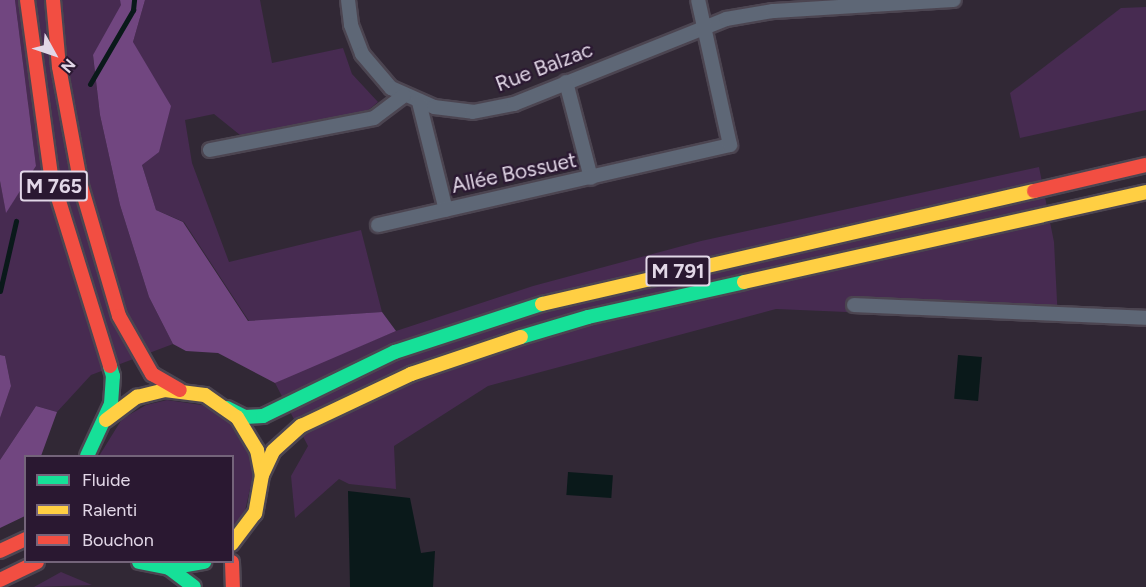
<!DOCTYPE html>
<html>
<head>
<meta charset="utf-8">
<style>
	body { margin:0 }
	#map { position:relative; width:1146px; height:587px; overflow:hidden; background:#312835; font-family:Figtree,sans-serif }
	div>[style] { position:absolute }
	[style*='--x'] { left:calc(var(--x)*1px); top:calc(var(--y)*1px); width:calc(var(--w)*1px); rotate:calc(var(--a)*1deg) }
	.green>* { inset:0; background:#472b51 }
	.forest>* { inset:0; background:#714680 }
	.water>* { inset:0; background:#0a191a; transform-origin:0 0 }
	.stream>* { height:5px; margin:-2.5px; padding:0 2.5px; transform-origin:2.5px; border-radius:2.5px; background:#0a191a }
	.roads { filter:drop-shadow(2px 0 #4c4551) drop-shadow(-2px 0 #4c4551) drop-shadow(0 2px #4c4551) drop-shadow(0 -2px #4c4551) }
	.street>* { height:14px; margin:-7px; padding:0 7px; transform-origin:7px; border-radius:7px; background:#5e6776 }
	.fast>* { height:14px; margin:-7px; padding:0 7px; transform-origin:7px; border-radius:7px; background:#16e098 }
	.slow>* { height:14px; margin:-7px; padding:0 7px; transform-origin:7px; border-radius:7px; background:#ffcf43 }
	.jam>* { height:14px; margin:-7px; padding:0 7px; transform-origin:7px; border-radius:7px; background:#f24e42 }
	span { translate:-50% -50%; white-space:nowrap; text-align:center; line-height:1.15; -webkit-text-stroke:4.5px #2a1831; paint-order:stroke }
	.shield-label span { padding:2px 4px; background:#2a1831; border:2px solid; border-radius:4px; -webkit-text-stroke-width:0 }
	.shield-label { font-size:20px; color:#e2d7e7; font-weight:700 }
	.street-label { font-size:21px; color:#e2d7e7 }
	.legend { position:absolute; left:24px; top:455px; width:210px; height:108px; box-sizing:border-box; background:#2a1831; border:2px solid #74647a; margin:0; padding:8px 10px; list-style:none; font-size:18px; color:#e2d7e7 }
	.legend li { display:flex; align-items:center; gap:12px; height:30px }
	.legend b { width:30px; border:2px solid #74647a }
	.north { position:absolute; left:24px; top:24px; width:60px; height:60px; -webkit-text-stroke:4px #2a1831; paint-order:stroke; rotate:130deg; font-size:16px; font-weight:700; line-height:24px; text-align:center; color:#e2d7e7 }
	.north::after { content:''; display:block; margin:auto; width:21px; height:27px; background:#e2d7e7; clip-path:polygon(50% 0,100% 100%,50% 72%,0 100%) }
</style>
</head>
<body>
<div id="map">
	<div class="green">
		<div style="clip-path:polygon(15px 0,120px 0,122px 5px,93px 56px,100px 115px,120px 205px,149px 297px,173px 344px,91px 375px,57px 412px,36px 406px,0 460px,0 418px,11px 386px,5px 356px,0 355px,0 181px,6px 212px,36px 166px)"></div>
		<div style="clip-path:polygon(145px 0,260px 0,272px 63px,343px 48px,352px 74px,378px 102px,366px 112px,240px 135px,214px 114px,185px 120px,192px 163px,229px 262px,361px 230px,382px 312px,249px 321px,184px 222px,156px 210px,142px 165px,133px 42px)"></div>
		<div style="clip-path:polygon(1146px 7px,1146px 110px,1020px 138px,1010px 93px,1121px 8px)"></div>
		<div style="clip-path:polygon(1039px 167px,1054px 242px,1058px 321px,776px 309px,488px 386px,394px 446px,396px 489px,349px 484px,339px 479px,295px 518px,291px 476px,308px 446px,275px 383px,304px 369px,396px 331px,533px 286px,701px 241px)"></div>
		<div style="clip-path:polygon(167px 400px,202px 405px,227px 419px,249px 455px,253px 476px,245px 511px,233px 530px,232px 456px,99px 456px,122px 419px,146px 405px)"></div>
		<div style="clip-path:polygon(61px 572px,92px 585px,34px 587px)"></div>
	</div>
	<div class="forest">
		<div style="clip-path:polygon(0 0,15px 0,36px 166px,6px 213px,0 181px)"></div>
		<div style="clip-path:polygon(120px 0,145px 0,133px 42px,171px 106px,159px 152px,142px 165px,156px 210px,183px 222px,248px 321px,382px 312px,396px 331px,275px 383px,218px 353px,186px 351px,173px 344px,149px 297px,120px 205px,100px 115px,93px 55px,121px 5px)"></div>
		<div style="clip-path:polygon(0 355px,5px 356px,11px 386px,0 418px)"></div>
		<div style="clip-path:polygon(36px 406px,57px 412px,41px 456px,26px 456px,25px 516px,0 528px,0 460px)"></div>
	</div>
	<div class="water">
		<div style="left:958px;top:355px;width:24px;height:44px;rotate:5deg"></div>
		<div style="left:568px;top:472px;width:45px;height:23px;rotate:4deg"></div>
		<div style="clip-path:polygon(348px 491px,410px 498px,421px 553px,435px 551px,433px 587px,350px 587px)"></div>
	</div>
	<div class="stream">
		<div style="--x:90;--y:84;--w:86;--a:-59.8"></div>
		<div style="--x:133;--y:10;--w:10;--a:-84"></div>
		<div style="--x:0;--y:291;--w:72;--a:-77.1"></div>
	</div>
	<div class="roads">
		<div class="street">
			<div style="--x:348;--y:0;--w:25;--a:83"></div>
			<div style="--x:351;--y:25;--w:31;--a:69"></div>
			<div style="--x:362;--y:54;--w:45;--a:49.5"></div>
			<div style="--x:391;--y:88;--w:47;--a:23.8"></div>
			<div style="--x:434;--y:107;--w:39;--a:7"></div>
			<div style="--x:473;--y:112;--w:42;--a:-11"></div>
			<div style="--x:514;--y:104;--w:228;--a:-21.8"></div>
			<div style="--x:726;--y:19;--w:48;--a:-9.7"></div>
			<div style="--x:773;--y:11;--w:181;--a:-3.5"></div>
			<div style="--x:566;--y:82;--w:99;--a:75.4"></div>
			<div style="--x:419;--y:102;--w:111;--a:76"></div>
			<div style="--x:210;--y:150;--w:167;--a:-11"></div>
			<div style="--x:374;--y:118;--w:38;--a:-37"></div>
			<div style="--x:378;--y:225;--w:361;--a:-12.8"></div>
			<div style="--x:730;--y:145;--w:148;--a:-102.4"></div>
			<div style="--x:854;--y:305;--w:292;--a:2.5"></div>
		</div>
		<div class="fast">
			<div style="--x:521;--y:337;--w:70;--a:-16.6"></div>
			<div style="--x:588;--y:317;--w:160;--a:-12.6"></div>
			<div style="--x:227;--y:408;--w:20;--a:27"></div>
			<div style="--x:245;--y:417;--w:18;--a:-3"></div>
			<div style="--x:263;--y:416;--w:147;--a:-25.9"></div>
			<div style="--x:395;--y:352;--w:155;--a:-18.1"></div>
			<div style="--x:87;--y:456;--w:57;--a:-65.2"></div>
			<div style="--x:111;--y:404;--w:28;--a:-86"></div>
			<div style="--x:113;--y:376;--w:10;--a:-107"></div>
			<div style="--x:139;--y:562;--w:31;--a:11"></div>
			<div style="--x:169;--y:568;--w:36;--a:-10"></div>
			<div style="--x:169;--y:568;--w:31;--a:37"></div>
		</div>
		<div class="slow">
			<div style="--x:744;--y:282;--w:412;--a:-12.6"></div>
			<div style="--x:542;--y:304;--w:505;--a:-12.94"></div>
			<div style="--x:106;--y:420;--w:39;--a:-37"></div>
			<div style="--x:137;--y:397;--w:29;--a:-14"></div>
			<div style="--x:165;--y:390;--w:40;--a:7.1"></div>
			<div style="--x:205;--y:395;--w:39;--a:35"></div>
			<div style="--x:237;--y:417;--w:39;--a:59"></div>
			<div style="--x:257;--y:450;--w:25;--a:79"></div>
			<div style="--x:262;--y:475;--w:39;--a:100"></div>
			<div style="--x:255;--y:513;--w:39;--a:127"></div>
			<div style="--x:262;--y:475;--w:26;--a:-65"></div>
			<div style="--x:273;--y:451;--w:38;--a:-42"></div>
			<div style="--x:301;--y:426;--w:122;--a:-25.3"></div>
			<div style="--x:411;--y:374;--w:116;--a:-18.6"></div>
		</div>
		<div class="jam">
			<div style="--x:27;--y:0;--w:177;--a:82.2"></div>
			<div style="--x:51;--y:175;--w:200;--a:72.8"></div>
			<div style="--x:53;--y:0;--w:67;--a:84.9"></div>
			<div style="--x:59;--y:67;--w:121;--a:79.5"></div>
			<div style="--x:81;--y:186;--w:135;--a:73.7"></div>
			<div style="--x:119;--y:316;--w:67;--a:60.4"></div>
			<div style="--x:152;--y:374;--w:32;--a:30"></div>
			<div style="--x:1034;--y:191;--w:115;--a:-13.1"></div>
			<div style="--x:0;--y:551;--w:29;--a:-25"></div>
			<div style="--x:232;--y:562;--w:25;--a:88"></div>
			<div style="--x:0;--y:580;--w:41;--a:-25.9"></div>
		</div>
	</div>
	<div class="shield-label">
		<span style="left:54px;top:186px">M 765</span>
		<span style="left:678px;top:271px">M 791</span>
	</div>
	<div class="street-label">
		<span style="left:544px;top:67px;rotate:-21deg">Rue Balzac</span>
		<span style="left:514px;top:173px;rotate:-12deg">Allée Bossuet</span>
	</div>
	<ul class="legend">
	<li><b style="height:8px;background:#16e098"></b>Fluide</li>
	<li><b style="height:8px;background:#ffcf43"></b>Ralenti</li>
	<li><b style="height:8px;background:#f24e42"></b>Bouchon</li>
	</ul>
	<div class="north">N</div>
</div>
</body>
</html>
